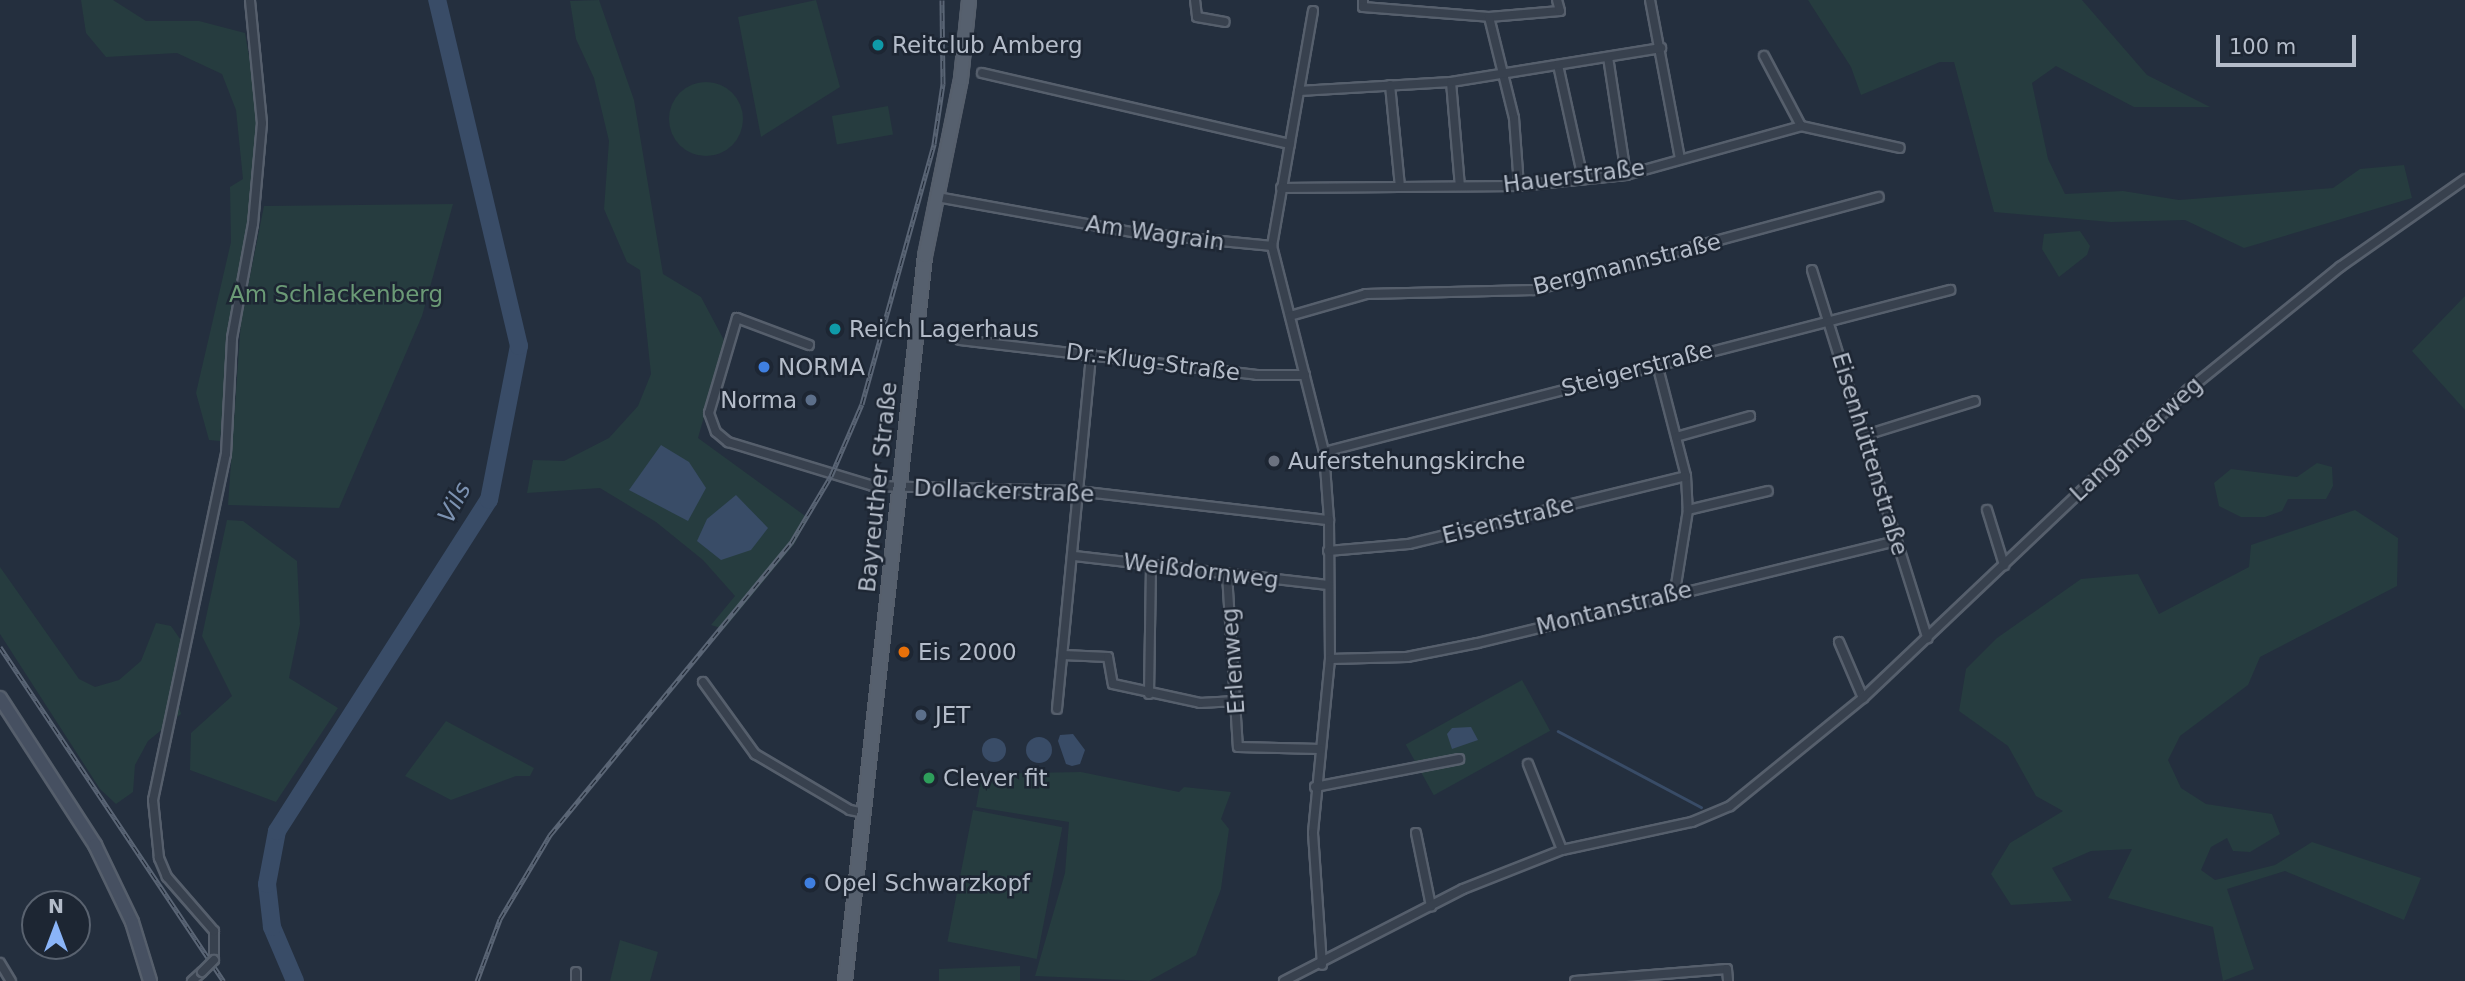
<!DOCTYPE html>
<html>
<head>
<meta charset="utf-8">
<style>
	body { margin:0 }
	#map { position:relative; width:2465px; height:981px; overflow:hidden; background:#242f3e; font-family:"DejaVu Sans",sans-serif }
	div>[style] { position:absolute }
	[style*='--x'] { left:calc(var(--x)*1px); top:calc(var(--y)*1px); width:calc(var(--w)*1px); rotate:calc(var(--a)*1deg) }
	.green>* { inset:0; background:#263c3f; transform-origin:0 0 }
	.round { border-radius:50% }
	.water>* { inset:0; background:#394c67 }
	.stream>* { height:2.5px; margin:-1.25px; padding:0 1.25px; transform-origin:1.25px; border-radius:1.25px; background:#394c67 }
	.river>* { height:18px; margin:-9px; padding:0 9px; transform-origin:9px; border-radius:9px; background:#394c67 }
	.roads { filter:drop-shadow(2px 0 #565f6c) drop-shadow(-2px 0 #565f6c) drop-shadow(0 2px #565f6c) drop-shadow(0 -2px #565f6c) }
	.minor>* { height:8px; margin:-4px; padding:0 4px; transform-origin:4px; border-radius:4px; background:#38414e }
	.secondary>* { height:12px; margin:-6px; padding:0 6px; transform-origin:6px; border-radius:6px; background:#465061 }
	.primary>* { height:12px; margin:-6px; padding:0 6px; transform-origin:6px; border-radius:6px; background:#56606e }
	.rail>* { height:5px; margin-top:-2.5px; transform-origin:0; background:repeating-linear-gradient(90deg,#1d2633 0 8px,#5a6575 0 16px); box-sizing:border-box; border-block:2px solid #5a6575 }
	.bridges { filter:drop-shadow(2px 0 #565f6c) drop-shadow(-2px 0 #565f6c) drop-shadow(0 2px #565f6c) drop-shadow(0 -2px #565f6c) }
	.minor-bridge>* { height:8px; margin:-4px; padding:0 4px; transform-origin:4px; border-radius:4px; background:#38414e }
	.dots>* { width:19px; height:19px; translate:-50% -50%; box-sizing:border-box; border:4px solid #1d2633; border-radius:50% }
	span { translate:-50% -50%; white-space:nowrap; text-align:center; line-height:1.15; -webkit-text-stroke:5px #1d2633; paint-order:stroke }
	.poi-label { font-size:23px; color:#b4bcc9 }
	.left { translate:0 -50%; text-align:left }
	.right { translate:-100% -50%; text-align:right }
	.street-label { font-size:23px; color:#b4bcc9 }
	.park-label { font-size:23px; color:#6b9a76 }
	.water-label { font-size:24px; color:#7c92b1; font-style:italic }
	.north { position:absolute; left:21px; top:890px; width:70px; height:70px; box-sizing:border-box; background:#1d2633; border:2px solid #59626f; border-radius:50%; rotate:0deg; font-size:19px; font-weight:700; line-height:28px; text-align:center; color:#b4bcc9 }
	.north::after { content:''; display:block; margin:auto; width:24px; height:32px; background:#8ab4f8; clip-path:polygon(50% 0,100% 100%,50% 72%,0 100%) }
	.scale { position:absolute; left:2216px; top:35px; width:140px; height:32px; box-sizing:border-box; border:4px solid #b4bcc9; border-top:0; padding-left:9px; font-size:21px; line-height:24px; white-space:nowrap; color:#b4bcc9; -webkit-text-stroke:5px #1d2633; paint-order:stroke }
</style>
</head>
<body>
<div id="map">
	<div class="green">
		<div style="clip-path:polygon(81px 0,113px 0,146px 21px,199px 21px,245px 33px,258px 109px,258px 164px,229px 332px,220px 441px,209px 440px,196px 393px,231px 242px,230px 187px,243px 179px,236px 110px,222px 74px,177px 53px,106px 57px,86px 33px)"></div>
		<div style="clip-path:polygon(599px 0,634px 100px,663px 274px,701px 297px,725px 342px,698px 438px,808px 518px,795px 543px,724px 629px,711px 625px,735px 596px,703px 560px,656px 522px,600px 488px,527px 493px,533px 460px,564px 461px,609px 438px,638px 406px,651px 374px,640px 270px,627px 262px,604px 209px,609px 141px,594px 78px,576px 39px,570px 1px)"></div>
		<div style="clip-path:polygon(816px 0,840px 87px,761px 137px,738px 17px)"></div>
		<div style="clip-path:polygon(1808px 0,2082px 0,2147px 75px,2210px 107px,2134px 107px,2056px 66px,2032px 83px,2048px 159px,2065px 194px,2123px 191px,2179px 200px,2333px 188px,2360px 169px,2404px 165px,2412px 198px,2244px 248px,2185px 220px,2111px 222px,1994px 212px,1954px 62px,1940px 62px,1861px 95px,1851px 67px)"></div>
		<div class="round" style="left:669px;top:82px;width:74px;height:74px"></div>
		<div style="left:888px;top:106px;width:29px;height:57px;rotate:80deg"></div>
		<div style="clip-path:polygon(453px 204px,422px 316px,339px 508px,228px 505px,241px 321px,264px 206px)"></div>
		<div style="clip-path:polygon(2080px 231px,2090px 246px,2087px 255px,2059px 277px,2042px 249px,2044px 234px)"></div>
		<div style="clip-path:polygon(2465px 296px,2465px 410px,2412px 351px)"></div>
		<div style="clip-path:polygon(2317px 463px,2332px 467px,2333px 486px,2326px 499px,2288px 499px,2282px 511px,2265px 517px,2241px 517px,2219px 506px,2214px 483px,2231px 469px,2297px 477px)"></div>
		<div style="clip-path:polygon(2355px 510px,2398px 538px,2397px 586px,2260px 657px,2248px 685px,2180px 736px,2168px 760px,2181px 788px,2206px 804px,2272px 814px,2280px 834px,2250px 852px,2233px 851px,2227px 838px,2211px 847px,2201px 870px,2215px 880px,2275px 865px,2312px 842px,2421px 878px,2404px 920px,2285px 871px,2227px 889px,2254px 969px,2223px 981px,2213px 927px,2108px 898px,2132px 849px,2091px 851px,2052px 868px,2072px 901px,2011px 905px,1991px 874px,2010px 843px,2063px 811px,2036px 796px,2008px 746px,1959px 711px,1966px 669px,1997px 638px,2081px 579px,2138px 574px,2159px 614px,2249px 567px,2251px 545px)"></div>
		<div style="clip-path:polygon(227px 520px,243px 521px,297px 561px,300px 624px,289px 678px,338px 708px,276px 802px,190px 770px,191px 733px,232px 696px,202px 636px)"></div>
		<div style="clip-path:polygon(0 567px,79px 679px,95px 687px,119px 680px,141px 661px,156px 623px,171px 626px,185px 646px,175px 691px,181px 714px,148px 741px,135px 765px,133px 792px,116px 804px,100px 789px,0 634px)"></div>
		<div style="left:1522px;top:680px;width:58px;height:133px;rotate:61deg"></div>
		<div style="clip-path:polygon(446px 721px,534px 768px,530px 776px,516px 776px,451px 800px,405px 776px)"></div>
		<div style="clip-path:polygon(1081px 772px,1179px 792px,1184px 787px,1231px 792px,1221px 819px,1229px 829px,1221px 889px,1196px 955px,1149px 981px,1035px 976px,1065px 873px,1069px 822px,976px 807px,982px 774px)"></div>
		<div style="left:973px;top:810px;width:91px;height:134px;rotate:11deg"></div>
		<div style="clip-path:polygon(620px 940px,658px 952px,650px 981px,610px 981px)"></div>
		<div style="clip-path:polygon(1020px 966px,1020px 981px,939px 981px,939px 969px)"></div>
	</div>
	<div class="water">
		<div style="clip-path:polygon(661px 445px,689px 462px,706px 488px,688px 521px,629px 490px)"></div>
		<div style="clip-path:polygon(736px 495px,768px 528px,751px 550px,721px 560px,697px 541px,707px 519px)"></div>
		<div style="clip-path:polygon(1471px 727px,1478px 740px,1452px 749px,1447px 734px,1452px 728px)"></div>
		<div style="clip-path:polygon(1073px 734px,1085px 750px,1080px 764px,1072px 766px,1066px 764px,1058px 741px,1060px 735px)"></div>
		<div class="round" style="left:1026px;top:737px;width:26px;height:26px"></div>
		<div class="round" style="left:982px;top:738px;width:24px;height:24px"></div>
	</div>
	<div class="stream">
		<div style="--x:1558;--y:731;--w:162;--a:28"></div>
	</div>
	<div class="river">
		<div style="--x:295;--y:981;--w:59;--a:-113.1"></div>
		<div style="--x:272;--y:927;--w:43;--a:-96.6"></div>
		<div style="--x:267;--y:884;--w:54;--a:-79.3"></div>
		<div style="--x:277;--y:831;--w:393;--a:-57.4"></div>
		<div style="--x:489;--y:500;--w:157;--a:-79"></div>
		<div style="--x:519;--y:346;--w:356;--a:-103.3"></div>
	</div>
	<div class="roads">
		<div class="minor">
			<div style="--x:1195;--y:0;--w:17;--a:83"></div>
			<div style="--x:1197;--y:17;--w:28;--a:10"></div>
			<div style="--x:1363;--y:0;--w:7;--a:90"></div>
			<div style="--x:1363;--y:7;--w:126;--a:4.5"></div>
			<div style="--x:1489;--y:17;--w:71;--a:-4.8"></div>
			<div style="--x:1560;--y:11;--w:11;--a:-105"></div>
			<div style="--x:1650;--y:0;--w:162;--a:79.3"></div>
			<div style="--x:1313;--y:11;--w:239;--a:99.9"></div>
			<div style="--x:1272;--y:246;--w:212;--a:75.8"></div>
			<div style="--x:1324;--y:452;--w:68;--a:85.8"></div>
			<div style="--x:1329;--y:520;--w:139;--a:89.6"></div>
			<div style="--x:1330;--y:659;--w:175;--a:95.6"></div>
			<div style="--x:1313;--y:833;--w:132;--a:86.1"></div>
			<div style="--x:1489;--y:17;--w:104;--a:76.1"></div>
			<div style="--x:1514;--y:118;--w:68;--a:85.8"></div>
			<div style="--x:1764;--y:56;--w:79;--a:62.1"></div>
			<div style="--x:1608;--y:57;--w:119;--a:81.3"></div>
			<div style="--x:1558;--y:65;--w:117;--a:77.6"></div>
			<div style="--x:982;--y:73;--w:316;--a:13"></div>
			<div style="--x:1451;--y:82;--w:104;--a:85.1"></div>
			<div style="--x:1390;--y:85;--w:102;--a:84.4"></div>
			<div style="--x:1299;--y:91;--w:152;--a:-3.4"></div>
			<div style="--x:1451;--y:82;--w:213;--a:-9.2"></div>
			<div style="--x:1281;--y:188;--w:238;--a:-0.5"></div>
			<div style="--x:1519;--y:186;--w:108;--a:-5.9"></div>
			<div style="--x:1626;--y:175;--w:182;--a:-15.6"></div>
			<div style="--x:1801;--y:126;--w:101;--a:12.5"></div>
			<div style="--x:937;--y:197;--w:204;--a:10.2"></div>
			<div style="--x:1138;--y:233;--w:135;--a:5.5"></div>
			<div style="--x:1812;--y:270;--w:386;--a:72.6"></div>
			<div style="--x:1290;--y:316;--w:79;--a:-16.1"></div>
			<div style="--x:1366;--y:294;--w:168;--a:-1.4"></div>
			<div style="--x:1534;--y:290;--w:357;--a:-15.1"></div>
			<div style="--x:960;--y:340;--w:299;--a:6.7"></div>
			<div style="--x:1257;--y:375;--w:48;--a:0"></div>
			<div style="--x:809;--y:345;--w:77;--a:-159.4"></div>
			<div style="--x:737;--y:318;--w:99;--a:106.4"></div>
			<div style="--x:709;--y:413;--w:20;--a:70"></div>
			<div style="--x:716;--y:432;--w:16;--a:40"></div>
			<div style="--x:728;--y:442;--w:152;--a:16.9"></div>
			<div style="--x:873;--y:486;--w:204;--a:1.4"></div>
			<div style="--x:1077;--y:491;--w:254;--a:6.6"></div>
			<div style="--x:1657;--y:364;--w:116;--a:75.5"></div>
			<div style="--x:1686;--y:476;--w:34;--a:87"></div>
			<div style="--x:1688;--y:510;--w:82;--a:99.1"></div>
			<div style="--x:1866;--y:435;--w:114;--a:-17.3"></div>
			<div style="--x:1676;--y:437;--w:77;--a:-15.8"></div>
			<div style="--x:1324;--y:452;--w:647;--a:-14.51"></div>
			<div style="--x:1688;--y:510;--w:82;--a:-13.4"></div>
			<div style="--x:1987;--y:510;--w:58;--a:72.8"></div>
			<div style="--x:1328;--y:551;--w:81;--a:-4.9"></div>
			<div style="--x:1409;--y:544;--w:285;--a:-13.8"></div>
			<div style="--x:1074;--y:556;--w:256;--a:6.5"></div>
			<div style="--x:1227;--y:574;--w:173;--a:86.4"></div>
			<div style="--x:1238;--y:747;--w:82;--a:1.4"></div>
			<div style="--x:1839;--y:642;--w:61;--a:66.8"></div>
			<div style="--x:1063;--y:655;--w:45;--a:2.5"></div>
			<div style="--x:1108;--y:657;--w:27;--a:80"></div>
			<div style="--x:1113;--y:684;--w:89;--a:12.3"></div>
			<div style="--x:1200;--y:703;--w:36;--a:-3"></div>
			<div style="--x:1330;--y:659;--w:77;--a:-1.5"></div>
			<div style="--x:1407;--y:657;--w:72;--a:-11.2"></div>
			<div style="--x:1478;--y:643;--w:431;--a:-13.7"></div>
			<div style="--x:703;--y:682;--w:89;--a:54.2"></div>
			<div style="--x:755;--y:754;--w:110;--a:30.5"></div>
			<div style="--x:850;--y:810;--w:14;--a:12"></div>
			<div style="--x:1149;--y:694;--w:129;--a:-89.1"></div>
			<div style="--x:1057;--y:709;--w:357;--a:-84.5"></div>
			<div style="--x:1528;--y:764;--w:92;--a:68.4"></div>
			<div style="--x:1315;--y:787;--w:147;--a:-11"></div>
			<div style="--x:1416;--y:833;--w:75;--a:78.4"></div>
			<div style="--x:214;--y:960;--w:29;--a:-90"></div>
			<div style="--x:214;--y:931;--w:72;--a:-131"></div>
			<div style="--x:167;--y:877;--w:21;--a:-113"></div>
			<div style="--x:159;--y:858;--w:58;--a:-95.9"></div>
			<div style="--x:153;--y:800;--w:354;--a:-78.1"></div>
			<div style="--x:226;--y:454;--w:116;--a:-87"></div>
			<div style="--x:232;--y:338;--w:116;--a:-79.6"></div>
			<div style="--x:253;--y:224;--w:101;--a:-84.9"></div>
			<div style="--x:262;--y:123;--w:124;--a:-95.6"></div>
			<div style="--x:0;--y:963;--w:21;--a:59"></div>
			<div style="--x:576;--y:972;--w:9;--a:90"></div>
			<div style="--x:192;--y:981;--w:13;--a:-42"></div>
			<div style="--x:1284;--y:981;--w:201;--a:-27.2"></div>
			<div style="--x:1463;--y:889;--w:106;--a:-21.5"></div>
			<div style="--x:1562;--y:850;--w:133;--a:-12.2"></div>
			<div style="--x:1692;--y:822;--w:41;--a:-22.8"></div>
			<div style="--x:1730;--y:806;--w:171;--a:-39.1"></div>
			<div style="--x:1863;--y:698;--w:448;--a:-43.5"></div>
			<div style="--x:2188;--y:390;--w:196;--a:-39"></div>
			<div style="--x:2340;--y:267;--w:153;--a:-35.1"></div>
			<div style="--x:1575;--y:981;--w:152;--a:-4.5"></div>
			<div style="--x:1727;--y:969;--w:12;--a:85"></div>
		</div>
		<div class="secondary">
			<div style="--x:0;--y:698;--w:175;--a:57.1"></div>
			<div style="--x:95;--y:845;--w:85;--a:64.3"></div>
			<div style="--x:132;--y:922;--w:62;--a:73"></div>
		</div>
		<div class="primary">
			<div style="--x:845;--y:981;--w:729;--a:-83.7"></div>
			<div style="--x:925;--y:256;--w:181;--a:-78.5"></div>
			<div style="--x:961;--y:79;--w:79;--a:-84.2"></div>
		</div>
	</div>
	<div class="rail">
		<div style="--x:0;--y:647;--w:402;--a:56.2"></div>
		<div style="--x:477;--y:981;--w:66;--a:-69.6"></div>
		<div style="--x:500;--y:919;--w:98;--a:-59.2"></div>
		<div style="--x:550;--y:835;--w:379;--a:-50.5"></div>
		<div style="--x:791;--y:543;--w:78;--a:-59.2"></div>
		<div style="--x:831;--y:476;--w:78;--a:-66.7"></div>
		<div style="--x:862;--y:404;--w:270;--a:-74.5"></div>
		<div style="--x:934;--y:144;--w:61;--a:-81.5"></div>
		<div style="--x:943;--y:84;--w:84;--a:-90.7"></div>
	</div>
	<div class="bridges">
		<div class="minor-bridge">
			<div style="--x:202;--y:972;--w:17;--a:-45"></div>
		</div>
	</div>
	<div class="dots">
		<div style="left:878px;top:45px;background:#0f9aa8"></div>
		<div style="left:835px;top:329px;background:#0f9aa8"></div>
		<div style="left:764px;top:367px;background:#3f7fe0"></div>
		<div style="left:811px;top:400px;background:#5c6f8a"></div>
		<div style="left:1274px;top:461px;background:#6b7280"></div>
		<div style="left:904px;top:652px;background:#e8710a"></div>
		<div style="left:921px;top:715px;background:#5c6f8a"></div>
		<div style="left:929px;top:778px;background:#2e9e5b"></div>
		<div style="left:810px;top:883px;background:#3f7fe0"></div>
	</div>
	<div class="poi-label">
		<span class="left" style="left:892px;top:45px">Reitclub Amberg</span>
		<span class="left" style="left:849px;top:329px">Reich Lagerhaus</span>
		<span class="left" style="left:778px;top:367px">NORMA</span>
		<span class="right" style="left:797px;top:400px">Norma</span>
		<span class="left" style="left:1288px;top:461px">Auferstehungskirche</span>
		<span class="left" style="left:918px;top:652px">Eis 2000</span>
		<span class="left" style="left:935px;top:715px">JET</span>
		<span class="left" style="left:943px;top:778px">Clever fit</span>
		<span class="left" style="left:824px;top:883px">Opel Schwarzkopf</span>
	</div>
	<div class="street-label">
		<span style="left:1574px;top:176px;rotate:-7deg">Hauerstraße</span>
		<span style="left:1155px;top:233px;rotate:8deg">Am Wagrain</span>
		<span style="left:1627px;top:264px;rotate:-14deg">Bergmannstraße</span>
		<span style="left:1153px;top:362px;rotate:7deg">Dr.-Klug-Straße</span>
		<span style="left:1637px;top:369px;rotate:-15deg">Steigerstraße</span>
		<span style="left:2136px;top:439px;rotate:-43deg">Langangerweg</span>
		<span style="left:1870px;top:454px;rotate:73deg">Eisenhüttenstraße</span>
		<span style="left:878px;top:487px;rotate:-84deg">Bayreuther Straße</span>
		<span style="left:1004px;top:491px;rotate:2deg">Dollackerstraße</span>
		<span style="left:1508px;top:520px;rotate:-14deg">Eisenstraße</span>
		<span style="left:1201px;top:571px;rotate:7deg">Weißdornweg</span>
		<span style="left:1614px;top:608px;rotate:-14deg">Montanstraße</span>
		<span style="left:1233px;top:661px;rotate:-94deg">Erlenweg</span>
	</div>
	<div class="park-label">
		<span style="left:336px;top:294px">Am Schlackenberg</span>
	</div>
	<div class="water-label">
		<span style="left:455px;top:503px;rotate:-62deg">Vils</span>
	</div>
	<div class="north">N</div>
	<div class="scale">100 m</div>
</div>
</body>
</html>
